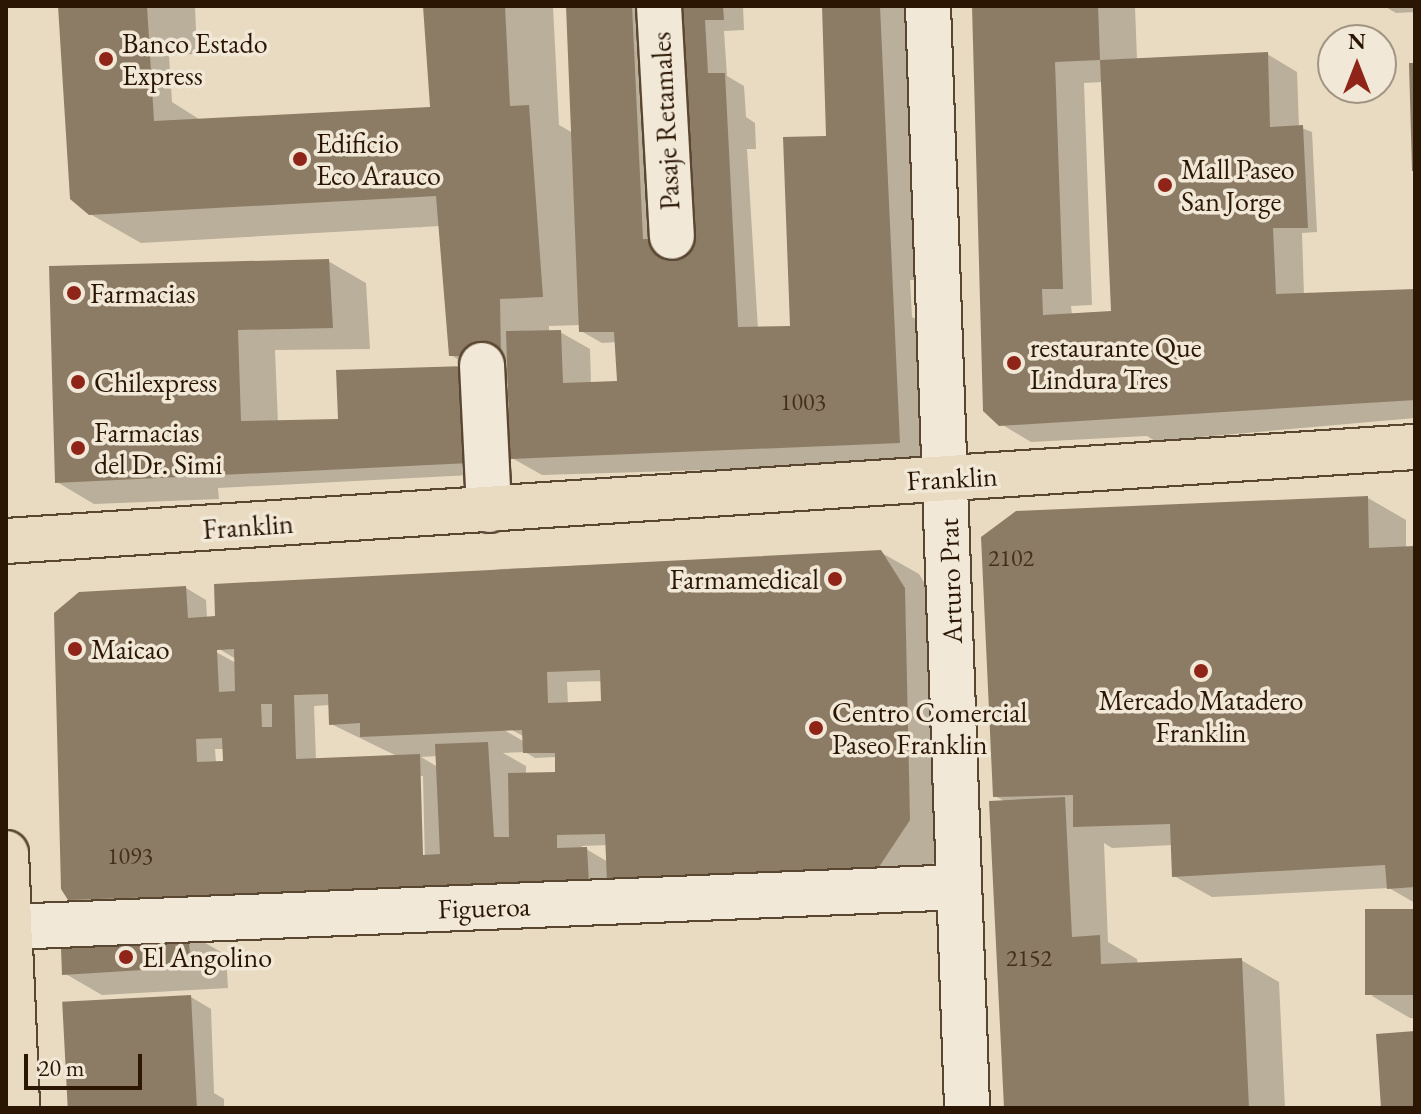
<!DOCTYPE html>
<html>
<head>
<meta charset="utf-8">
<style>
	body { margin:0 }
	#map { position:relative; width:1421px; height:1114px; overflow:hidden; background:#e9dbc1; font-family:"EB Garamond",serif }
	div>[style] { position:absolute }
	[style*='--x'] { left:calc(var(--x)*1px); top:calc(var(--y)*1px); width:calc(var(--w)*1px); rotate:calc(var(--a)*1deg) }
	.shadow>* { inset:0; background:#0003 }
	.building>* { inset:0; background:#8d7c65; transform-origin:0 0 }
	.roads { filter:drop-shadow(2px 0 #5a4732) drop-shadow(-2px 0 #5a4732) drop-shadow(0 2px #5a4732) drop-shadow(0 -2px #5a4732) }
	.minor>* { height:44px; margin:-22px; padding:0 22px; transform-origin:22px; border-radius:22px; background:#f1e8d7 }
	.major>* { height:44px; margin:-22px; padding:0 22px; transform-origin:22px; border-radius:22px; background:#e9dbc1 }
	.dots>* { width:22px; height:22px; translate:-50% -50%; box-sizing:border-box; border:4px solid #f1e8d7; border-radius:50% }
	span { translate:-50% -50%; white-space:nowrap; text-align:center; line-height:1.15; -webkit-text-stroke:7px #f1e8d7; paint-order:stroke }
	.number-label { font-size:24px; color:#43301b }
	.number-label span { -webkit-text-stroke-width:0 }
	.poi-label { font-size:28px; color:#2a1602 }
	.left { translate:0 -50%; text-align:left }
	.right { translate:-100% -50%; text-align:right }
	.street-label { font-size:28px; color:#2a1602 }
	.frame { position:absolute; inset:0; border:8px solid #2a1602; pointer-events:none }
	.north { position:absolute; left:1317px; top:24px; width:80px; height:80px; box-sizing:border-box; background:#f1e8d7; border:2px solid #a19482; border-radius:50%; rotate:0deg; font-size:22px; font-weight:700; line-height:32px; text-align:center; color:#2a1602 }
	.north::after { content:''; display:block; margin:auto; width:28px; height:36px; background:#8f2418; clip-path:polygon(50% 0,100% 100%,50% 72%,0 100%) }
	.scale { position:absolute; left:24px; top:1054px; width:118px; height:36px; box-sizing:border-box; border:4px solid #2a1602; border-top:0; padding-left:10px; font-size:24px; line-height:28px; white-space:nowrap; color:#2a1602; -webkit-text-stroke:6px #f1e8d7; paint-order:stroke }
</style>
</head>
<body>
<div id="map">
	<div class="shadow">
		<div style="clip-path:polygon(evenodd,60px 6px,195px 6px,197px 54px,169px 55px,172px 102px,202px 121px,432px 109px,425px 6px,553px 6px,559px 125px,573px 133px,568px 6px,743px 6px,744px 30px,724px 31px,727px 76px,744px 86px,746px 117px,755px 123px,756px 149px,747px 149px,758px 329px,792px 328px,829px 137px,824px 6px,917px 6px,919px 280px,910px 280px,912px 317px,929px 327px,937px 463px,542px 475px,512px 458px,510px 384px,500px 384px,490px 474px,218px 488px,219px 499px,94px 504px,57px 482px,51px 268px,328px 261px,366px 283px,370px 349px,275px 350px,278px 423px,340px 421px,472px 368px,451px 355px,440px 226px,141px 243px,90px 214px,60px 6px,581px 325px,581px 331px,602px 343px,617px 342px,619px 383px,591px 384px,590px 349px,560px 332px,549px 332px,549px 326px,581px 325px)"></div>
		<div style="clip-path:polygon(evenodd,974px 6px,1135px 6px,1137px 60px,1267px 54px,1297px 72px,1299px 127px,1312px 132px,1317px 232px,1302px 233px,1304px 295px,1415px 291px,1415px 418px,1155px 441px,1147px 436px,1031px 442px,1001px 424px,974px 6px,1103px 82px,1113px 313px,1072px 315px,1071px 306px,1092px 305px,1084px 83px,1103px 82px)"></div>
		<div style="clip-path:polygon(1384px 6px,1415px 6px,1415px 12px,1396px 13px)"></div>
		<div style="clip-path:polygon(1368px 498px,1406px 520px,1406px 548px,1415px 548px,1415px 903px,1389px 888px,1212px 897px,1174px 876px,1173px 845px,1112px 848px,1104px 843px,1108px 942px,1137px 959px,1138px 965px,1241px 960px,1279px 982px,1285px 1108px,1005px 1108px,1006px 802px,995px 796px)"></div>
		<div style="clip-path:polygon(evenodd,880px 552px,919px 574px,942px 612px,947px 842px,915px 891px,108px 920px,69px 898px,186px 588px,206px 600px,207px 619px,501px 569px,880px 552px,209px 643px,236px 659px,236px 663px,207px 647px,209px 643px,880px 552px,602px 681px,603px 703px,568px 704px,567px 682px,602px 681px,880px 552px,330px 705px,331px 724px,399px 757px,316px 760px,314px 706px,330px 705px,880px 552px,501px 724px,532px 741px,530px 745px,499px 727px,501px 724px,880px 552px,215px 749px,224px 749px,225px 763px,216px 763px,215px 749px,880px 552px,525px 752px,535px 758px,557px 757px,557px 774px,526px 775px,526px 766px,503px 753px,525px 752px,880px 552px,438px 756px,438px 767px,421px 757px,438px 756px,880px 552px,419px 776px,423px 776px,425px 865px,421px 865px,419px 776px,880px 552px,608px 845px,608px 862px,581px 846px,608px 845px)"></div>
		<div style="clip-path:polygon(1415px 911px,1415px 1018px,1410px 1018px,1372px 996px)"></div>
		<div style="clip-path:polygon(188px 933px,226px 955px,228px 988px,102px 995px,64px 973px)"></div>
		<div style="clip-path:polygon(191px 997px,211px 1009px,214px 1093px,224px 1099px,224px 1108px,67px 1108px)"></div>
	</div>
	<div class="building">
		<div style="clip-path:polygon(58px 6px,147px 6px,154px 121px,430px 107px,423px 6px,505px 6px,510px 106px,529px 105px,543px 297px,500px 299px,501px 356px,449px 356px,436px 196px,89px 215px,70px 199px)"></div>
		<div style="clip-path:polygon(566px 6px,632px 6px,643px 239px,654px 239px,664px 6px,723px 6px,724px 20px,705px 20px,708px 73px,725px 73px,738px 327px,790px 326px,783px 137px,826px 136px,822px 6px,880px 6px,900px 443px,510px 459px,506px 331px,561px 330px,563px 383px,617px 381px,614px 332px,579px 332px)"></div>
		<div style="clip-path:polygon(972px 6px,1098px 6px,1100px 60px,1055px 62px,1063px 289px,1042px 289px,1043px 315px,1111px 311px,1100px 60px,1268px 52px,1270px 127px,1303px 125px,1308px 228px,1273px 228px,1276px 294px,1415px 289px,1415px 400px,999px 426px,983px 411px)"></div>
		<div style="clip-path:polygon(1409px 63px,1415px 63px,1415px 171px,1412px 171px)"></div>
		<div style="clip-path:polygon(329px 259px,333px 328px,238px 330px,241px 421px,338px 419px,336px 370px,466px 366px,470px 463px,55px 483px,49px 266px)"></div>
		<div style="clip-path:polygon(1368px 496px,1369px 548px,1415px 546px,1415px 887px,1387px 889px,1385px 865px,1172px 877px,1170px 824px,1073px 827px,1073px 795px,993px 797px,981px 537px,1016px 511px)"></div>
		<div style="clip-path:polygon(evenodd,881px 550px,905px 588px,910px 820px,877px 870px,607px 883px,605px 834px,557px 835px,557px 848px,587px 847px,589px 883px,68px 900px,61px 889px,54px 613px,79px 592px,186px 586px,188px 618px,215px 616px,214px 584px,881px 550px,234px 649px,235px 691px,219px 692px,217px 650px,234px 649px,881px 550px,600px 670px,601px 701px,548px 703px,547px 672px,600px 670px,881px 550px,328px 694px,329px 725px,360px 723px,360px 737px,522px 730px,523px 753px,555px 753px,555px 772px,508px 773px,509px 837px,494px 837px,488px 742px,435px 744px,440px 854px,423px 855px,420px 754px,296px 759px,294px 695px,328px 694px,881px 550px,261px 704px,272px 704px,272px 727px,262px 727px,261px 704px,881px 550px,222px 738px,223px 761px,197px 762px,196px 739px,222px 738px)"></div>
		<div style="clip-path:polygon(1065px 797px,1072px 937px,1100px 935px,1101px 964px,1242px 958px,1249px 1108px,1004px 1108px,989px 801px)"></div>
		<div style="left:1415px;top:909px;width:86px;height:50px;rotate:90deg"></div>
		<div style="clip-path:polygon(188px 931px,191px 967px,62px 975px,61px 948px,78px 935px)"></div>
		<div style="left:191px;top:995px;width:113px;height:129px;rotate:87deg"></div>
		<div style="clip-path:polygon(1415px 1031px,1415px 1108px,1381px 1108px,1376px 1034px)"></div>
	</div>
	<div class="roads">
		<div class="minor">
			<div style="--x:659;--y:6;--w:231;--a:86.8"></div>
			<div style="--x:928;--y:6;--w:1103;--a:87.97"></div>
			<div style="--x:482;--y:365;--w:145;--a:87.2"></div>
			<div style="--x:10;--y:927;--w:950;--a:-2.41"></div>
		</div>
		<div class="major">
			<div style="--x:6;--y:541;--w:1412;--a:-3.82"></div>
			<div style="--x:6;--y:853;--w:255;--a:87.5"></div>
		</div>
	</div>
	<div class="dots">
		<div style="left:106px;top:59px;background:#8f2418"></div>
		<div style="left:300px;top:159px;background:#8f2418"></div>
		<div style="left:1165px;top:185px;background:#8f2418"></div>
		<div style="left:74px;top:293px;background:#8f2418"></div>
		<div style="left:1014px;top:363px;background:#8f2418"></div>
		<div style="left:78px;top:382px;background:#8f2418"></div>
		<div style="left:78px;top:448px;background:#8f2418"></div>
		<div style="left:835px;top:579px;background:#8f2418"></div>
		<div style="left:75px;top:649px;background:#8f2418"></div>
		<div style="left:1201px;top:671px;background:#8f2418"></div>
		<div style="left:816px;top:728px;background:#8f2418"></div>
		<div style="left:126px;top:957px;background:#8f2418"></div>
	</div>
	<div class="number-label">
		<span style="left:803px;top:402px">1003</span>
		<span style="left:1011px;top:558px">2102</span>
		<span style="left:130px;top:856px">1093</span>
		<span style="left:1029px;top:958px">2152</span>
	</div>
	<div class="poi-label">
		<span class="left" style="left:122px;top:59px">Banco Estado<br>Express</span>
		<span class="left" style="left:316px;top:159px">Edificio<br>Eco Arauco</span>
		<span class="left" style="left:1181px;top:185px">Mall Paseo<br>San Jorge</span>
		<span class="left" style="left:90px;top:293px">Farmacias</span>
		<span class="left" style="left:1030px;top:363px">restaurante Que<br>Lindura Tres</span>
		<span class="left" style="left:94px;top:382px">Chilexpress</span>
		<span class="left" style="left:94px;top:448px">Farmacias<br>del Dr. Simi</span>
		<span class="right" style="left:819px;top:579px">Farmamedical</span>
		<span class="left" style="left:91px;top:649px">Maicao</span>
		<span style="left:1201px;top:716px">Mercado Matadero<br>Franklin</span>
		<span class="left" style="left:832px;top:728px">Centro Comercial<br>Paseo Franklin</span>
		<span class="left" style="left:142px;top:957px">El Angolino</span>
	</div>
	<div class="street-label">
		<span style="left:665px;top:121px;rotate:-93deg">Pasaje Retamales</span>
		<span style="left:952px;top:478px;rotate:-3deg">Franklin</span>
		<span style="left:248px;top:526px;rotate:-4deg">Franklin</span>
		<span style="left:950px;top:581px;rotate:-92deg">Arturo Prat</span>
		<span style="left:484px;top:907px;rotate:-2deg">Figueroa</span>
	</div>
	<div class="frame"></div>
	<div class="north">N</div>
	<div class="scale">20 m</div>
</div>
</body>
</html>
